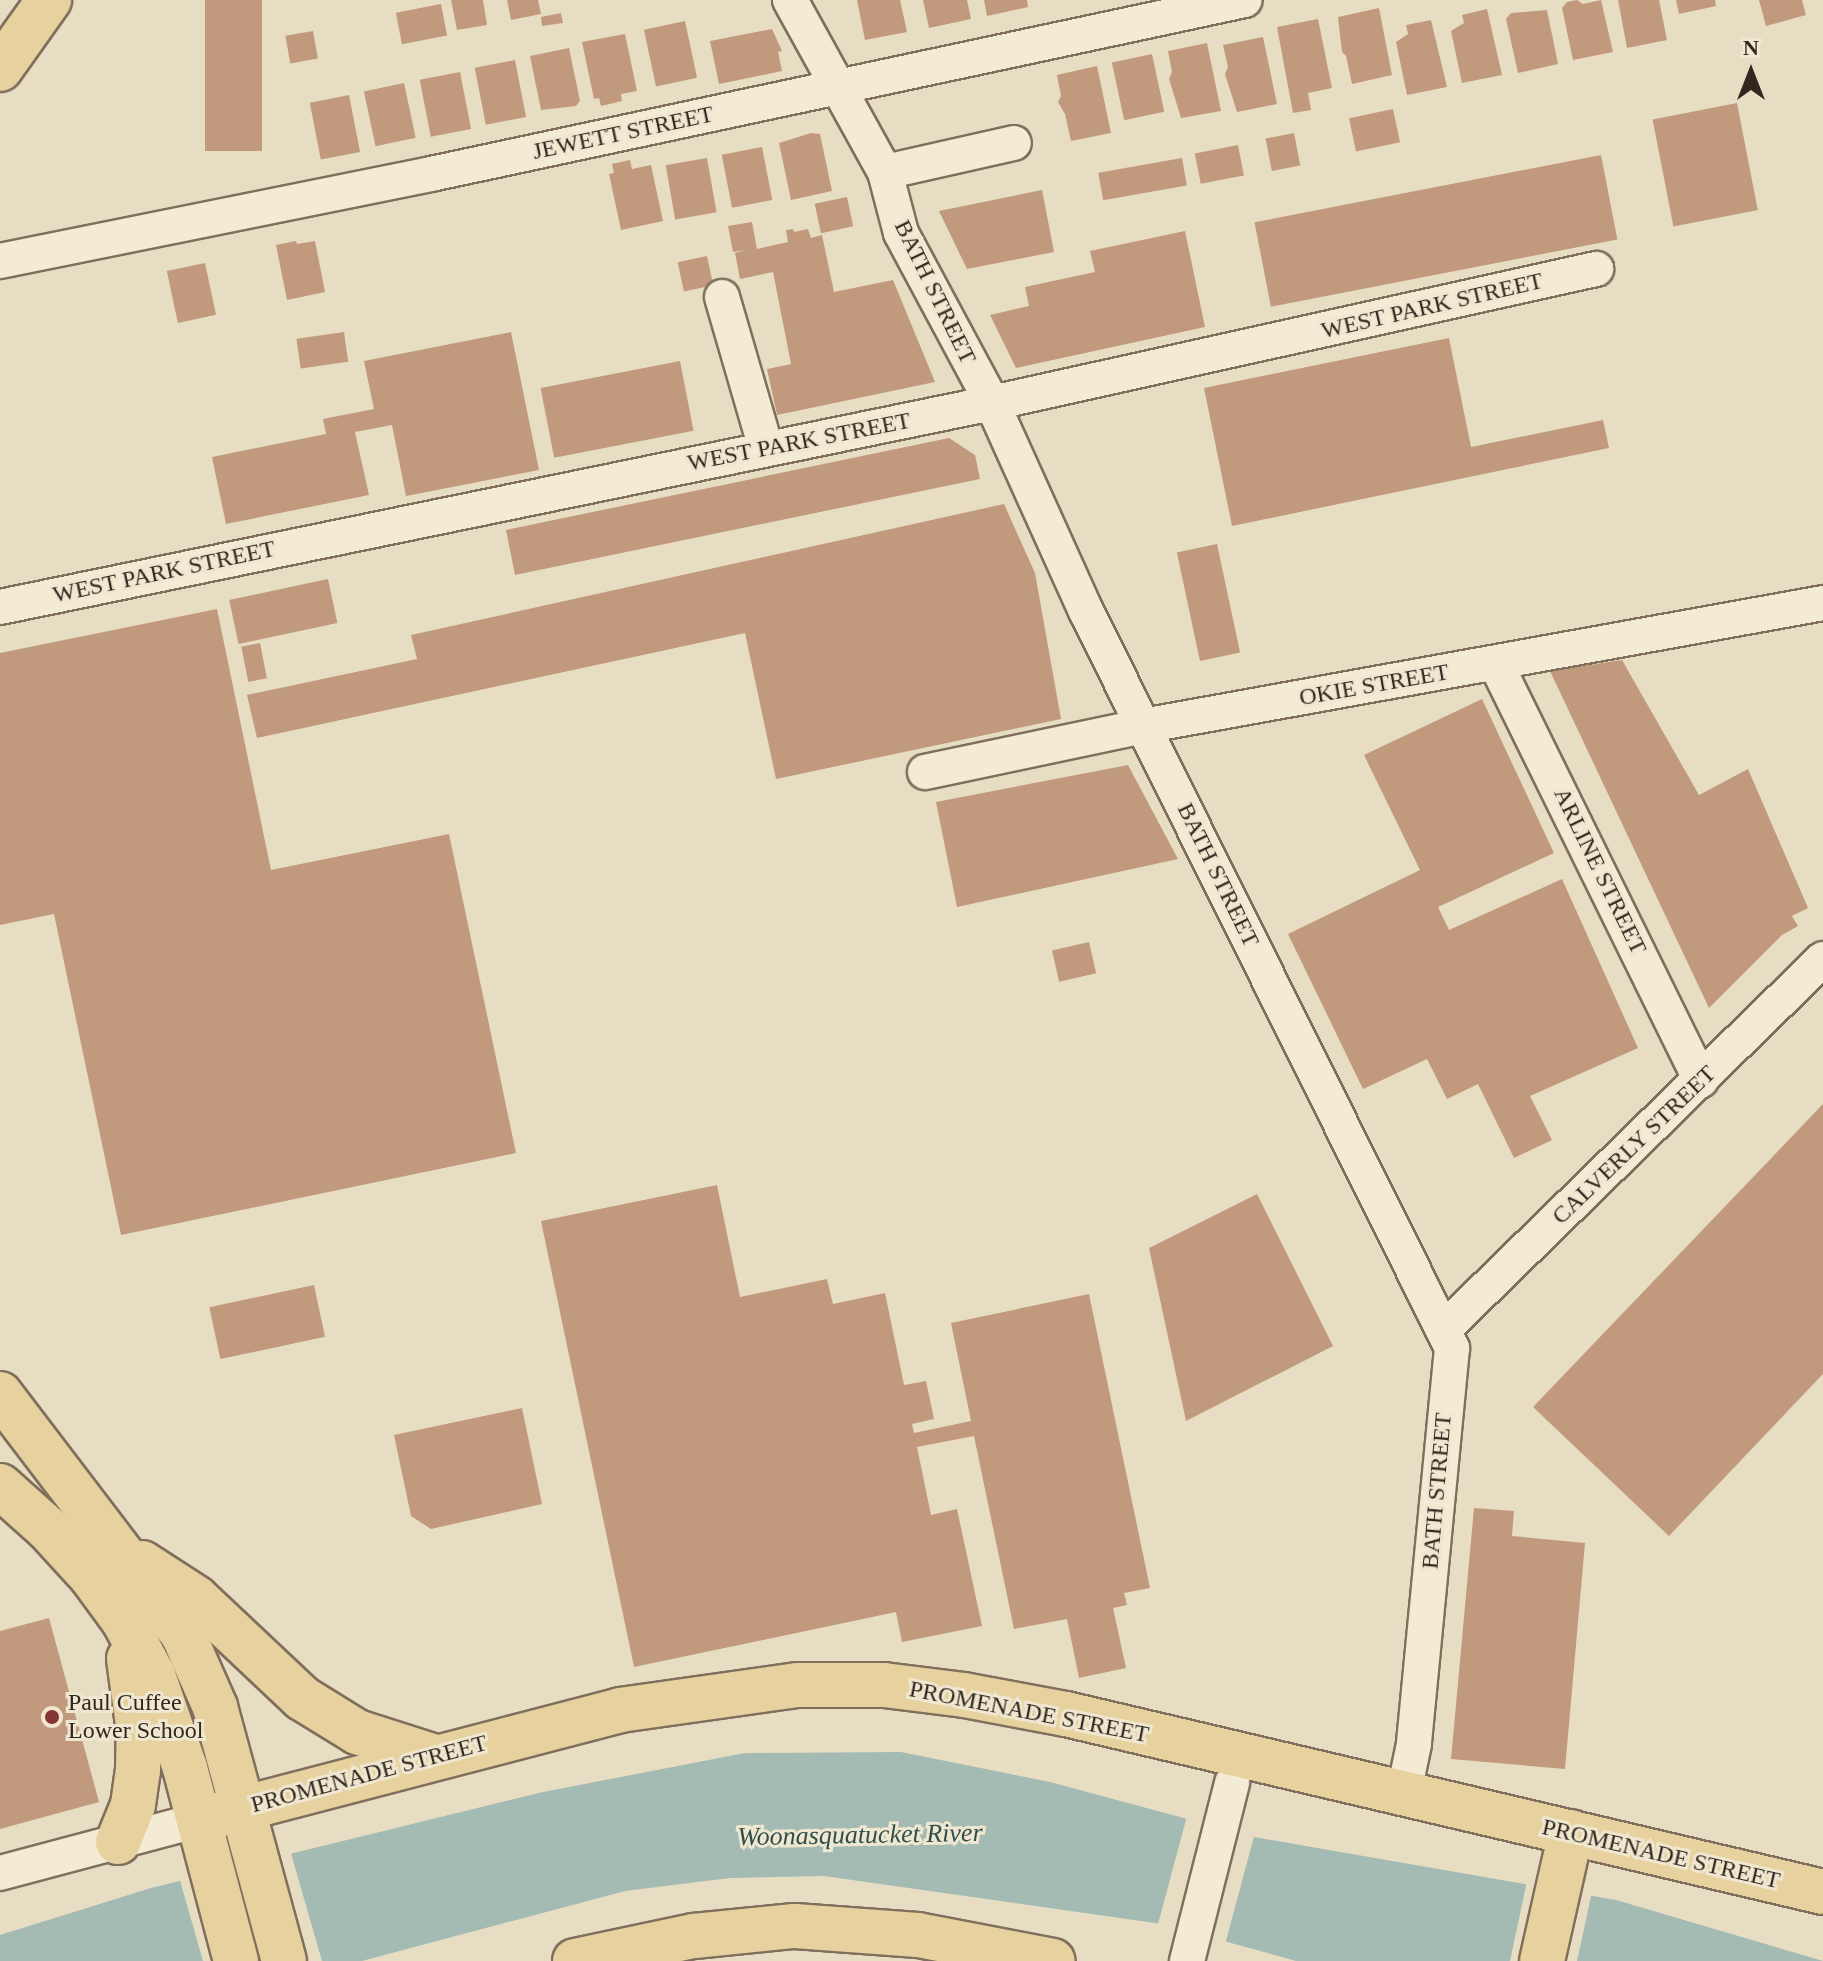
<!DOCTYPE html>
<html>
<head>
<meta charset="utf-8">
<style>
	body { margin:0 }
	#map { position:relative; width:1823px; height:1961px; overflow:hidden; background:#e7ddc3; font-family:"Times New Roman",serif }
	div>[style] { position:absolute }
	[style*='--x'] { left:calc(var(--x)*1px); top:calc(var(--y)*1px); width:calc(var(--w)*1px); rotate:calc(var(--a)*1deg) }
	.water>* { inset:0; background:#a4bbb4 }
	.pier>* { inset:0; background:#e7ddc3; transform-origin:0 0 }
	.building>* { inset:0; background:#c19a7e; transform-origin:0 0 }
	.roads { filter:drop-shadow(2px 0 #7f6f5c) drop-shadow(-2px 0 #7f6f5c) drop-shadow(0 2px #7f6f5c) drop-shadow(0 -2px #7f6f5c) }
	.minor>* { height:34px; margin:-17px; padding:0 17px; transform-origin:17px; border-radius:17px; background:#f4ebd5 }
	.major>* { height:44px; margin:-22px; padding:0 22px; transform-origin:22px; border-radius:22px; background:#e6d19f }
	.dots>* { width:22px; height:22px; translate:-50% -50%; box-sizing:border-box; border:4px solid #f0e7d1; border-radius:50% }
	span { translate:-50% -50%; white-space:nowrap; text-align:center; line-height:1.15; -webkit-text-stroke:6px #f0e7d1; paint-order:stroke }
	.street-label { font-size:24px; color:#31271e }
	.poi-label { font-size:24px; color:#31271e }
	.left { translate:0 -50%; text-align:left }
	.water-label { font-size:26px; color:#2f4f4d; font-style:italic }
	.north { position:absolute; left:1711px; top:32px; width:80px; height:80px; -webkit-text-stroke:6px #f0e7d1; paint-order:stroke; rotate:0deg; font-size:22px; font-weight:700; line-height:32px; text-align:center; color:#31271e }
	.north::after { content:''; display:block; margin:auto; width:28px; height:36px; background:#31271e; clip-path:polygon(50% 0,100% 100%,50% 72%,0 100%) }
</style>
</head>
<body>
<div id="map">
	<div class="water">
		<div style="clip-path:polygon(901px 1752px,1050px 1782px,1254px 1837px,1616px 1900px,1823px 1961px,1296px 1961px,1162px 1924px,824px 1876px,730px 1878px,625px 1891px,362px 1961px,0 1961px,0 1935px,151px 1888px,543px 1792px,745px 1753px)"></div>
	</div>
	<div class="pier">
		<div style="left:1187px;top:1816px;width:70px;height:115px;rotate:15deg"></div>
		<div style="clip-path:polygon(290px 1850px,322px 1961px,203px 1961px,179px 1877px)"></div>
		<div style="clip-path:polygon(1527px 1881px,1592px 1892px,1577px 1961px,1510px 1961px)"></div>
	</div>
	<div class="building">
		<div style="left:205px;top:0;width:57px;height:151px"></div>
		<div style="clip-path:polygon(451px 0,483px 0,487px 25px,457px 30px)"></div>
		<div style="clip-path:polygon(507px 0,538px 0,541px 14px,511px 20px)"></div>
		<div style="clip-path:polygon(857px 0,900px 0,907px 32px,865px 40px)"></div>
		<div style="clip-path:polygon(923px 0,967px 0,971px 19px,929px 28px)"></div>
		<div style="clip-path:polygon(984px 0,1027px 0,1028px 7px,987px 16px)"></div>
		<div style="clip-path:polygon(1577px 0,1583px 4px,1601px 0,1613px 52px,1573px 60px,1562px 8px,1567px 2px)"></div>
		<div style="clip-path:polygon(1618px 0,1659px 0,1667px 40px,1627px 48px)"></div>
		<div style="clip-path:polygon(1676px 0,1715px 0,1716px 6px,1679px 14px)"></div>
		<div style="clip-path:polygon(1759px 0,1802px 0,1806px 15px,1766px 26px)"></div>
		<div style="left:441px;top:4px;width:32px;height:46px;rotate:79deg"></div>
		<div style="clip-path:polygon(1379px 8px,1392px 75px,1352px 84px,1346px 56px,1342px 52px,1338px 17px)"></div>
		<div style="clip-path:polygon(1487px 9px,1502px 75px,1462px 83px,1451px 31px,1464px 23px,1462px 15px)"></div>
		<div style="clip-path:polygon(1547px 10px,1558px 64px,1518px 73px,1506px 19px,1511px 13px)"></div>
		<div style="clip-path:polygon(561px 13px,563px 23px,542px 26px,541px 17px)"></div>
		<div style="clip-path:polygon(1318px 19px,1332px 88px,1308px 93px,1311px 110px,1293px 113px,1277px 27px)"></div>
		<div style="clip-path:polygon(1431px 20px,1447px 87px,1407px 95px,1396px 42px,1408px 34px,1406px 25px)"></div>
		<div style="left:685px;top:21px;width:58px;height:42px;rotate:78deg"></div>
		<div style="clip-path:polygon(772px 29px,782px 51px,778px 52px,782px 71px,719px 84px,710px 41px)"></div>
		<div style="left:313px;top:31px;width:28px;height:28px;rotate:80deg"></div>
		<div style="clip-path:polygon(625px 34px,637px 91px,621px 94px,622px 101px,601px 106px,599px 98px,594px 99px,582px 42px)"></div>
		<div style="clip-path:polygon(1263px 37px,1277px 104px,1237px 112px,1225px 74px,1228px 67px,1223px 45px)"></div>
		<div style="clip-path:polygon(1207px 43px,1221px 111px,1181px 118px,1169px 79px,1172px 72px,1168px 51px)"></div>
		<div style="clip-path:polygon(569px 48px,580px 101px,576px 106px,541px 110px,530px 56px)"></div>
		<div style="left:1152px;top:54px;width:59px;height:41px;rotate:78deg"></div>
		<div style="left:515px;top:60px;width:58px;height:41px;rotate:79deg"></div>
		<div style="clip-path:polygon(1097px 66px,1111px 133px,1071px 141px,1065px 114px,1058px 102px,1061px 96px,1057px 75px)"></div>
		<div style="left:460px;top:72px;width:58px;height:41px;rotate:79deg"></div>
		<div style="left:404px;top:83px;width:56px;height:41px;rotate:78deg"></div>
		<div style="left:349px;top:95px;width:58px;height:40px;rotate:79deg"></div>
		<div style="left:1737px;top:103px;width:109px;height:86px;rotate:79deg"></div>
		<div style="left:1393px;top:109px;width:34px;height:45px;rotate:78deg"></div>
		<div style="clip-path:polygon(811px 133px,820px 134px,832px 191px,791px 200px,779px 143px)"></div>
		<div style="left:1294px;top:133px;width:33px;height:29px;rotate:79deg"></div>
		<div style="left:1238px;top:145px;width:31px;height:44px;rotate:79deg"></div>
		<div style="left:762px;top:147px;width:54px;height:41px;rotate:79deg"></div>
		<div style="left:1601px;top:155px;width:86px;height:353px;rotate:79deg"></div>
		<div style="left:707px;top:158px;width:55px;height:42px;rotate:80deg"></div>
		<div style="left:1182px;top:158px;width:28px;height:85px;rotate:80deg"></div>
		<div style="clip-path:polygon(630px 160px,632px 169px,651px 165px,663px 221px,621px 230px,609px 174px,614px 173px,612px 164px)"></div>
		<div style="clip-path:polygon(1042px 190px,1054px 252px,967px 269px,939px 211px)"></div>
		<div style="left:847px;top:197px;width:30px;height:33px;rotate:78deg"></div>
		<div style="clip-path:polygon(752px 222px,757px 249px,788px 242px,786px 230px,793px 229px,794px 232px,808px 229px,811px 238px,822px 235px,834px 292px,893px 280px,935px 382px,777px 415px,767px 369px,791px 364px,773px 272px,740px 279px,735px 253px,746px 250px,733px 252px,728px 226px)"></div>
		<div style="clip-path:polygon(1185px 231px,1205px 327px,1016px 368px,990px 315px,1029px 306px,1025px 287px,1095px 272px,1090px 251px)"></div>
		<div style="clip-path:polygon(296px 241px,297px 244px,315px 241px,325px 292px,287px 300px,276px 245px)"></div>
		<div style="left:707px;top:256px;width:30px;height:30px;rotate:78deg"></div>
		<div style="left:205px;top:263px;width:53px;height:39px;rotate:78deg"></div>
		<div style="left:344px;top:332px;width:30px;height:48px;rotate:82deg"></div>
		<div style="clip-path:polygon(511px 332px,539px 470px,406px 496px,392px 425px,355px 432px,369px 495px,226px 524px,212px 457px,326px 434px,323px 419px,374px 409px,364px 361px)"></div>
		<div style="clip-path:polygon(1449px 338px,1471px 447px,1603px 420px,1609px 448px,1232px 526px,1204px 388px)"></div>
		<div style="left:680px;top:361px;width:71px;height:142px;rotate:79deg"></div>
		<div style="clip-path:polygon(949px 438px,975px 455px,980px 479px,515px 575px,506px 530px)"></div>
		<div style="clip-path:polygon(1004px 504px,1035px 573px,1061px 719px,776px 779px,745px 633px,257px 738px,247px 695px,417px 659px,411px 635px)"></div>
		<div style="left:1217px;top:544px;width:111px;height:41px;rotate:78deg"></div>
		<div style="left:328px;top:579px;width:45px;height:101px;rotate:78deg"></div>
		<div style="clip-path:polygon(217px 609px,271px 870px,449px 834px,516px 1153px,121px 1235px,54px 914px,0 925px,0 653px)"></div>
		<div style="left:260px;top:643px;width:36px;height:19px;rotate:79deg"></div>
		<div style="clip-path:polygon(1622px 660px,1699px 795px,1748px 769px,1808px 908px,1792px 916px,1798px 926px,1782px 935px,1709px 1008px,1550px 671px)"></div>
		<div style="clip-path:polygon(1482px 699px,1554px 853px,1438px 907px,1449px 930px,1562px 879px,1638px 1048px,1530px 1096px,1552px 1140px,1514px 1158px,1478px 1084px,1447px 1099px,1427px 1059px,1363px 1089px,1288px 934px,1420px 870px,1364px 755px)"></div>
		<div style="clip-path:polygon(1128px 765px,1178px 859px,957px 907px,936px 802px)"></div>
		<div style="left:1089px;top:942px;width:32px;height:38px;rotate:77deg"></div>
		<div style="clip-path:polygon(1823px 1104px,1823px 1374px,1669px 1536px,1533px 1407px)"></div>
		<div style="clip-path:polygon(717px 1185px,740px 1297px,827px 1279px,833px 1304px,885px 1293px,904px 1385px,926px 1381px,934px 1419px,912px 1424px,914px 1433px,971px 1421px,951px 1323px,1089px 1294px,1150px 1588px,1124px 1593px,1127px 1605px,1113px 1608px,1126px 1668px,1079px 1678px,1067px 1619px,1014px 1629px,974px 1436px,917px 1447px,931px 1515px,957px 1509px,982px 1626px,902px 1642px,896px 1612px,634px 1667px,541px 1221px)"></div>
		<div style="clip-path:polygon(1257px 1194px,1333px 1346px,1186px 1421px,1149px 1248px)"></div>
		<div style="left:314px;top:1285px;width:53px;height:107px;rotate:78deg"></div>
		<div style="clip-path:polygon(522px 1408px,542px 1504px,431px 1529px,411px 1516px,394px 1435px)"></div>
		<div style="clip-path:polygon(1474px 1508px,1514px 1511px,1512px 1536px,1585px 1543px,1565px 1769px,1451px 1759px)"></div>
		<div style="clip-path:polygon(49px 1618px,99px 1802px,0 1829px,0 1631px)"></div>
	</div>
	<div class="roads">
		<div class="minor">
			<div style="--x:790;--y:0;--w:196;--a:61.1"></div>
			<div style="--x:885;--y:172;--w:63;--a:75.3"></div>
			<div style="--x:901;--y:233;--w:193;--a:61.8"></div>
			<div style="--x:992;--y:403;--w:228;--a:65.7"></div>
			<div style="--x:1086;--y:611;--w:823;--a:63.59"></div>
			<div style="--x:1452;--y:1348;--w:398;--a:95.5"></div>
			<div style="--x:1414;--y:1744;--w:49;--a:101.8"></div>
			<div style="--x:885;--y:172;--w:132;--a:-12.7"></div>
			<div style="--x:0;--y:261;--w:440;--a:-11.4"></div>
			<div style="--x:431;--y:174;--w:832;--a:-12.07"></div>
			<div style="--x:722;--y:297;--w:157;--a:73.8"></div>
			<div style="--x:0;--y:607;--w:1013;--a:-11.62"></div>
			<div style="--x:992;--y:403;--w:619;--a:-12.51"></div>
			<div style="--x:1496;--y:664;--w:464;--a:63.8"></div>
			<div style="--x:925;--y:772;--w:223;--a:-11.9"></div>
			<div style="--x:1143;--y:726;--w:691;--a:-10.25"></div>
			<div style="--x:1443;--y:1330;--w:531;--a:-44.31"></div>
			<div style="--x:0;--y:1873;--w:206;--a:-14.9"></div>
			<div style="--x:1187;--y:1961;--w:184;--a:-75.8"></div>
		</div>
		<div class="major">
			<div style="--x:0;--y:69;--w:85;--a:-54.6"></div>
			<div style="--x:0;--y:1394;--w:302;--a:52.7"></div>
			<div style="--x:183;--y:1634;--w:80;--a:66.3"></div>
			<div style="--x:215;--y:1707;--w:263;--a:74.8"></div>
			<div style="--x:0;--y:1486;--w:63;--a:41.8"></div>
			<div style="--x:47;--y:1528;--w:65;--a:47.5"></div>
			<div style="--x:91;--y:1576;--w:56;--a:53.7"></div>
			<div style="--x:124;--y:1621;--w:61;--a:61.8"></div>
			<div style="--x:153;--y:1675;--w:98;--a:71"></div>
			<div style="--x:185;--y:1768;--w:200;--a:75.2"></div>
			<div style="--x:142;--y:1563;--w:64;--a:32.9"></div>
			<div style="--x:196;--y:1598;--w:146;--a:43.3"></div>
			<div style="--x:302;--y:1698;--w:65;--a:31.7"></div>
			<div style="--x:357;--y:1732;--w:83;--a:17.6"></div>
			<div style="--x:199;--y:1820;--w:435;--a:-14.6"></div>
			<div style="--x:620;--y:1710;--w:179;--a:-8"></div>
			<div style="--x:797;--y:1685;--w:87;--a:0"></div>
			<div style="--x:884;--y:1685;--w:81;--a:7.1"></div>
			<div style="--x:964;--y:1695;--w:104;--a:10.6"></div>
			<div style="--x:1066;--y:1714;--w:778;--a:13.23"></div>
			<div style="--x:118;--y:1842;--w:40;--a:-68"></div>
			<div style="--x:133;--y:1805;--w:34;--a:-82"></div>
			<div style="--x:138;--y:1771;--w:39;--a:-89"></div>
			<div style="--x:139;--y:1732;--w:74;--a:-97.8"></div>
			<div style="--x:575;--y:1961;--w:122;--a:-11.9"></div>
			<div style="--x:694;--y:1936;--w:101;--a:-5.7"></div>
			<div style="--x:795;--y:1926;--w:123;--a:4.2"></div>
			<div style="--x:918;--y:1935;--w:137;--a:10.9"></div>
			<div style="--x:1542;--y:1961;--w:132;--a:-77.3"></div>
		</div>
	</div>
	<div class="dots">
		<div style="left:52px;top:1717px;background:#863434"></div>
	</div>
	<div class="street-label">
		<span style="left:623px;top:133px;rotate:-12deg">JEWETT STREET</span>
		<span style="left:935px;top:292px;rotate:64deg">BATH STREET</span>
		<span style="left:1432px;top:306px;rotate:-13deg">WEST PARK STREET</span>
		<span style="left:799px;top:442px;rotate:-11deg">WEST PARK STREET</span>
		<span style="left:164px;top:572px;rotate:-12deg">WEST PARK STREET</span>
		<span style="left:1374px;top:685px;rotate:-10deg">OKIE STREET</span>
		<span style="left:1600px;top:871px;rotate:64deg">ARLINE STREET</span>
		<span style="left:1218px;top:875px;rotate:64deg">BATH STREET</span>
		<span style="left:1634px;top:1145px;rotate:-44deg">CALVERLY STREET</span>
		<span style="left:1437px;top:1491px;rotate:-85deg">BATH STREET</span>
		<span style="left:1029px;top:1712px;rotate:11deg">PROMENADE STREET</span>
		<span style="left:369px;top:1774px;rotate:-15deg">PROMENADE STREET</span>
		<span style="left:1661px;top:1854px;rotate:13deg">PROMENADE STREET</span>
	</div>
	<div class="poi-label">
		<span class="left" style="left:68px;top:1717px">Paul Cuffee<br>Lower School</span>
	</div>
	<div class="water-label">
		<span style="left:860px;top:1835px;rotate:-1deg">Woonasquatucket River</span>
	</div>
	<div class="north">N</div>
</div>
</body>
</html>
